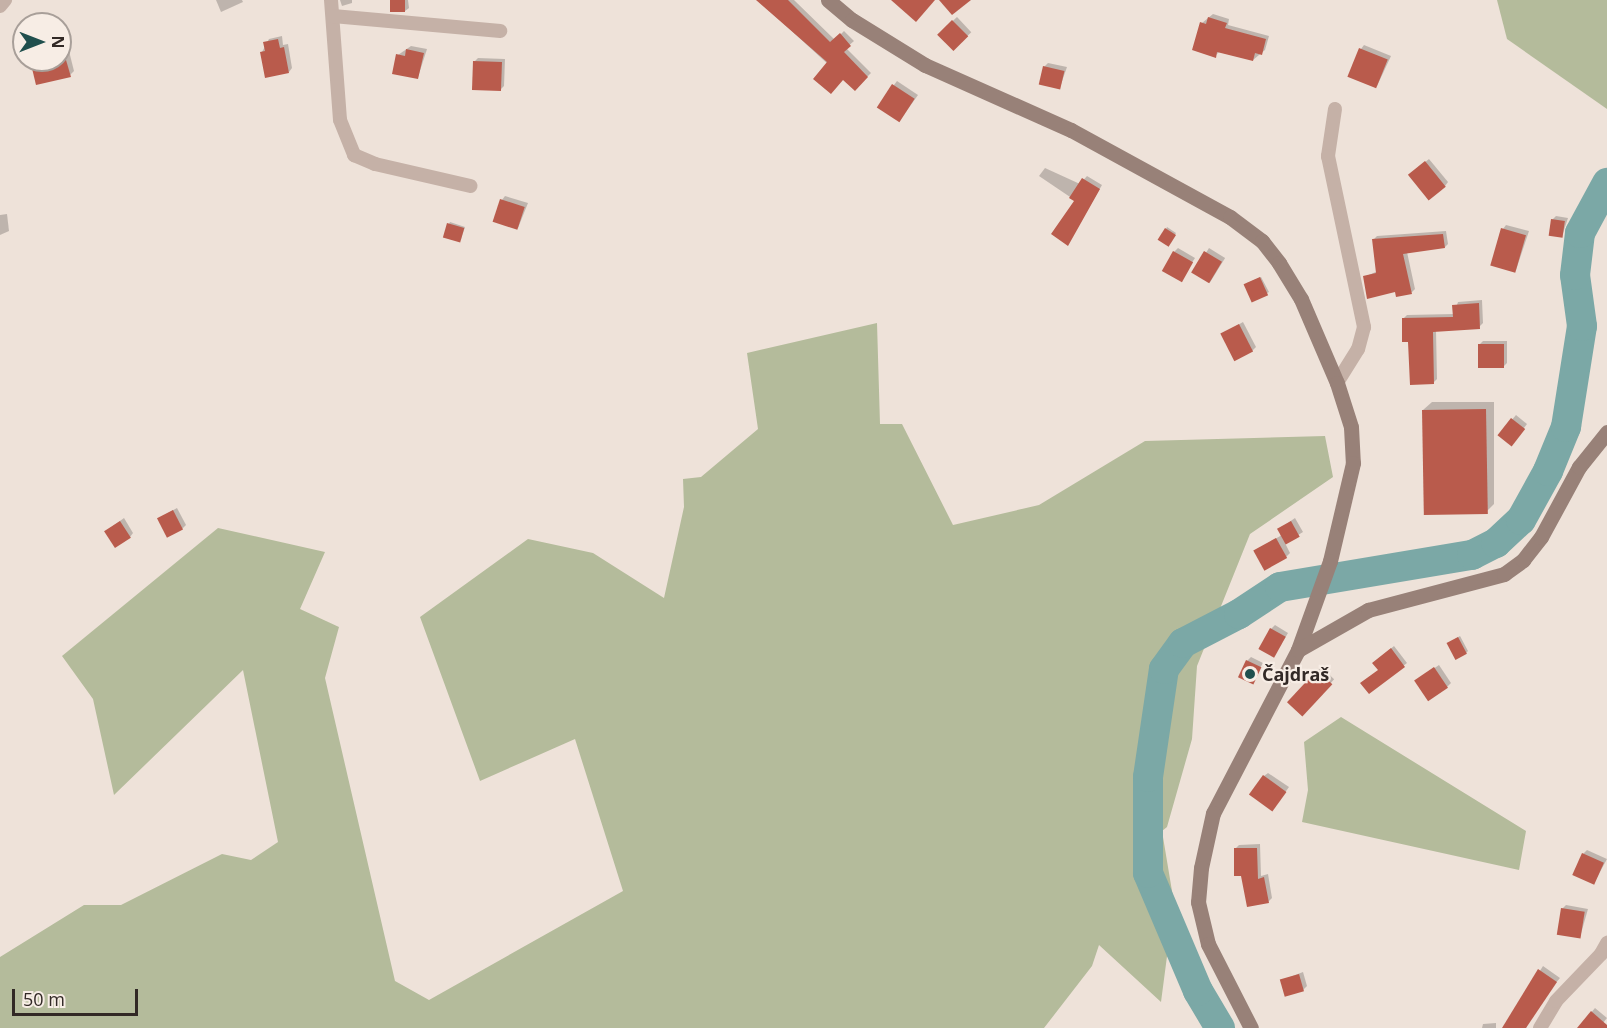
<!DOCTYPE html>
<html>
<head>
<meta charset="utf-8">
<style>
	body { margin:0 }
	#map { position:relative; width:1607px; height:1028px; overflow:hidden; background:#eee2d9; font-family:"Open Sans",sans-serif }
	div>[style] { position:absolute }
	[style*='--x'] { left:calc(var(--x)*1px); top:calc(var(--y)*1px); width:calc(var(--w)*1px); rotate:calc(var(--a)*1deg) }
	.green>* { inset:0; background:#b4bb9b }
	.shadow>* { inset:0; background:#0003; transform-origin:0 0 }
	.river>* { height:30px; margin:-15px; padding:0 15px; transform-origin:15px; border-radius:15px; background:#7ba8a6 }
	.building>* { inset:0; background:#b95b4c; transform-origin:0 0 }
	.minor>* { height:14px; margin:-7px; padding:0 7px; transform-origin:7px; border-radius:7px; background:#c5b1a7 }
	.secondary>* { height:15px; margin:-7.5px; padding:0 7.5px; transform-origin:7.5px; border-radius:7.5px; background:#988178 }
	.dots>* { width:16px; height:16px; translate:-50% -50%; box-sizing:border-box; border:3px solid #f7ede5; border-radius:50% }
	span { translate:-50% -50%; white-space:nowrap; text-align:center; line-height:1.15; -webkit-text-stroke:4.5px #f7ede5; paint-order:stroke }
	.poi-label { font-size:18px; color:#322926; font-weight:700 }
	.left { translate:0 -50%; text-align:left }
	.north { position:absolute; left:12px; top:12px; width:60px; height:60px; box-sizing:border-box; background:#f7ede5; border:2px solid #a89f99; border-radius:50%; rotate:90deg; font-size:16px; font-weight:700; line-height:24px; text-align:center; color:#322926 }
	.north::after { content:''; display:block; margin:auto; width:21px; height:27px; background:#204f4d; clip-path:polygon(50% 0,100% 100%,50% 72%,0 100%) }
	.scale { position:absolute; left:12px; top:989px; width:126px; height:27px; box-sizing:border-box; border:3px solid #322926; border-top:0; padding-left:8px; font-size:18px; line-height:21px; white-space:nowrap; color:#322926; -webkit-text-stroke:4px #f7ede5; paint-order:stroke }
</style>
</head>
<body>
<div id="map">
	<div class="green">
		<div style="clip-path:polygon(1497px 0,1607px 0,1607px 109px,1507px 39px)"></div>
		<div style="clip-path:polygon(877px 323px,880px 424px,902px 424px,953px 525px,1039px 505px,1145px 441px,1325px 436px,1333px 477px,1250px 534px,1197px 666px,1192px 739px,1167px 827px,1162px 831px,1174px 903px,1161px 1002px,1099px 945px,1092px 966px,1044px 1028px,0 1028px,0 957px,84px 905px,121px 905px,222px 854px,251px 860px,278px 842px,243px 670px,114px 795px,93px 699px,62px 656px,218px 528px,325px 552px,300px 609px,339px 627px,325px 678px,395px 981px,429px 1000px,623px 891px,575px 739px,480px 781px,420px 617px,528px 539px,593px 553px,664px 598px,684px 507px,683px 479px,701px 477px,758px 429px,747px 353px)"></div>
		<div style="clip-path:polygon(1341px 717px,1526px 831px,1519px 870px,1302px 822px,1308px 790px,1304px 742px)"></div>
	</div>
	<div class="shadow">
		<div style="clip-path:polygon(216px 0,242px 0,243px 2px,221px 12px)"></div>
		<div style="clip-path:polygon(340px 0,352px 0,352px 3px,342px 6px)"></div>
		<div style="clip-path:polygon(392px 0,408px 0,409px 8px,405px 11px)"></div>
		<div style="clip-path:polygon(758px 0,794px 0,835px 40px,844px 31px,854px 41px,846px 48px,871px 73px,855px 89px)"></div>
		<div style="clip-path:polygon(1213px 14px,1229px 19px,1228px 25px,1269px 36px,1265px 50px,1253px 60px,1219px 52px,1215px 56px,1202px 23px)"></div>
		<div style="left:957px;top:17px;width:21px;height:25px;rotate:47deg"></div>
		<div style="clip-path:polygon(282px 36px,283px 45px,288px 44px,292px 68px,289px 72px,262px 52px,269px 39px)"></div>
		<div style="clip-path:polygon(66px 39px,74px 71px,70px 75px,32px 60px,60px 60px,60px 41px)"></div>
		<div style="clip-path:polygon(1364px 45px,1391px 56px,1377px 86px,1361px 49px)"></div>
		<div style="clip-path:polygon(411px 46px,427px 49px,418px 77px,398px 55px)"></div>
		<div style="clip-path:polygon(478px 58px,505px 59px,504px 86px,500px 90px,474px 62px)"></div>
		<div style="clip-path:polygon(1048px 63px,1067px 67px,1060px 87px,1044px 67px)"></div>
		<div style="clip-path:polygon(897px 81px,918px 95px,900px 120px,894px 85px)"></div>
		<div style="clip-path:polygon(1429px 159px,1448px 182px,1445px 186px,1414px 171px)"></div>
		<div style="clip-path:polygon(1045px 168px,1080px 184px,1087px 176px,1102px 185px,1068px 244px,1076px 201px,1039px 176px)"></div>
		<div style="clip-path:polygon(505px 196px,528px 203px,518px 228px,502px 200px)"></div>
		<div style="clip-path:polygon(7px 214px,9px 231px,0 235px,0 215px)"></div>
		<div style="clip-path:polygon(1556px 216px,1568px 218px,1562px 236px,1552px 220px)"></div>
		<div style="clip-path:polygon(450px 222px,465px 227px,461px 239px,449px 224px)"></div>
		<div style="clip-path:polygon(1506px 225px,1529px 231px,1516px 270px,1503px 229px)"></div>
		<div style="clip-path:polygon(1167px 227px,1176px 233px,1170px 243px,1166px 229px)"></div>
		<div style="clip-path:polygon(1446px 231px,1448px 244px,1445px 247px,1407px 252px,1415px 289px,1412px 292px,1397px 295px,1396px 291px,1364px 277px,1378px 271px,1374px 239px,1377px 236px)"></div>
		<div style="clip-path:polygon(1178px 248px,1195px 258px,1181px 280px,1174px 252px)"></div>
		<div style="left:1209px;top:248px;width:19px;height:29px;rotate:32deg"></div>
		<div style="clip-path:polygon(1261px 277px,1269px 292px,1254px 300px,1247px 283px)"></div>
		<div style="clip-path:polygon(1482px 300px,1483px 323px,1479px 327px,1436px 330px,1437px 379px,1433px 383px,1409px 340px,1403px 319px,1407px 315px,1454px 314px,1458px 302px)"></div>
		<div style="clip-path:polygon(1243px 322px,1256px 347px,1252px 351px,1222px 334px)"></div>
		<div style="clip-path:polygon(1483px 341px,1507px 341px,1507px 363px,1503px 367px,1479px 345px)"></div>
		<div style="clip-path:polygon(1432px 402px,1494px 402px,1494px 504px,1486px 512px,1423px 410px)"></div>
		<div style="clip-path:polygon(1516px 415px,1527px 424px,1514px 441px,1499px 435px)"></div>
		<div style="clip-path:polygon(177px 508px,186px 525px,182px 529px,159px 518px)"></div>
		<div style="clip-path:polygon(124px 518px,133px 533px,130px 537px,106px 531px)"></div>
		<div style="clip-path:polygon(1295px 518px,1303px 532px,1285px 543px,1290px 553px,1286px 557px,1259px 548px,1282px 535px,1279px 529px)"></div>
		<div style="clip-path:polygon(1275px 625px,1288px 633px,1274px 656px,1271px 629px)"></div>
		<div style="clip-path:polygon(1460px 636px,1468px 651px,1466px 653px,1450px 642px)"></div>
		<div style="clip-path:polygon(1394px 646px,1407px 663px,1369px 692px,1379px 670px,1377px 660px)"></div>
		<div style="clip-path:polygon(1251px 657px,1263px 663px,1251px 683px,1247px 661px)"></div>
		<div style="clip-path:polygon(1439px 665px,1451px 683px,1447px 687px,1420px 678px)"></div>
		<div style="left:1321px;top:667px;width:18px;height:47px;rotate:43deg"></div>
		<div style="clip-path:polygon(1268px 773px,1289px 787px,1276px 805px,1264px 776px)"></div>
		<div style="clip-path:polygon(1260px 844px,1261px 876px,1268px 874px,1272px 898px,1268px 902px,1235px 849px,1239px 845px)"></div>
		<div style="clip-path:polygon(1587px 850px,1607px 859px,1594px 883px,1583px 854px)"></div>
		<div style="clip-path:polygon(1566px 905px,1588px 909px,1580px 937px,1562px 909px)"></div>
		<div style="clip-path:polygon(1543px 966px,1560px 978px,1539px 1003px,1526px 1028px,1504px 1028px)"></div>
		<div style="clip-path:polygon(1303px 972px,1307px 986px,1303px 990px,1282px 980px)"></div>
		<div style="clip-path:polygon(1595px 1008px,1607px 1018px,1599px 1028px,1578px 1028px)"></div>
		<div style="clip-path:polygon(1496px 1023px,1496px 1028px,1482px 1028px,1483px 1024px)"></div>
	</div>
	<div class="river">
		<div style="--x:1220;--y:1028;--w:43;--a:-120.7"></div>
		<div style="--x:1198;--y:991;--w:128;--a:-113"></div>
		<div style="--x:1148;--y:873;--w:96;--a:-90"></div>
		<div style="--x:1148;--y:777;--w:109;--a:-81.6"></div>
		<div style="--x:1164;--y:669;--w:32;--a:-54"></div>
		<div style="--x:1183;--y:643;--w:63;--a:-27.4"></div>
		<div style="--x:1239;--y:614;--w:49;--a:-33.4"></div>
		<div style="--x:1280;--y:587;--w:195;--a:-9.5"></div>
		<div style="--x:1472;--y:555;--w:27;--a:-27"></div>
		<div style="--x:1496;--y:543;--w:34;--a:-43"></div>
		<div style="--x:1521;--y:520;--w:56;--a:-61.1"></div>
		<div style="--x:1548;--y:471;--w:48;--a:-67.8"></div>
		<div style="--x:1566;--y:427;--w:102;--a:-81"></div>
		<div style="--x:1582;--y:326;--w:51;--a:-97.8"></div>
		<div style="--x:1575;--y:275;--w:42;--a:-83.2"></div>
		<div style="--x:1580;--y:233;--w:57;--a:-61.6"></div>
	</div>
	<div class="building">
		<div style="left:390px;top:0;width:15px;height:12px"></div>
		<div style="clip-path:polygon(756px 0,788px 0,830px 42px,840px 33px,851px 46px,844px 52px,868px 77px,855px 91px,843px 80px,831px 94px,813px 79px,827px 62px)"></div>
		<div style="clip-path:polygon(891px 0,935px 0,916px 22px)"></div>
		<div style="clip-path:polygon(939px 0,971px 0,952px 15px)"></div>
		<div style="clip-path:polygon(1208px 17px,1227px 23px,1225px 28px,1266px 39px,1262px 55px,1255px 53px,1253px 61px,1217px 52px,1216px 58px,1192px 50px,1200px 22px,1206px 24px)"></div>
		<div style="left:952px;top:20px;width:23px;height:21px;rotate:45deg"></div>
		<div style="clip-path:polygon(278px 39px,280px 48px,284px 47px,289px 73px,265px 78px,260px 52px,265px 51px,263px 42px)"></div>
		<div style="left:1359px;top:48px;width:31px;height:31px;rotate:22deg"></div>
		<div style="clip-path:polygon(406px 49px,424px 53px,418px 79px,392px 74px,396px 54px,405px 56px)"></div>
		<div style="clip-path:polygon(30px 60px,66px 60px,71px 77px,36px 85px)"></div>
		<div style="left:473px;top:61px;width:29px;height:29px;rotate:2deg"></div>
		<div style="left:1043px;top:66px;width:22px;height:19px;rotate:13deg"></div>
		<div style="left:892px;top:84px;width:27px;height:28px;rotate:33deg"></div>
		<div style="left:1425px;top:161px;width:33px;height:22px;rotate:51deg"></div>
		<div style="clip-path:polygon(1082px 178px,1100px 189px,1068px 246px,1051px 234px,1074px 201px,1069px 198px)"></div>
		<div style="left:500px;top:199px;width:26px;height:24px;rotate:18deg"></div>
		<div style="left:1551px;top:219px;width:14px;height:17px;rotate:8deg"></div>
		<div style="left:447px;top:223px;width:18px;height:15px;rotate:16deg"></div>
		<div style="left:1165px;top:228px;width:13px;height:14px;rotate:32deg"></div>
		<div style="left:1501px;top:228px;width:26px;height:39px;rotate:16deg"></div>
		<div style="clip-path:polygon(1443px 234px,1445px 248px,1403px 254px,1412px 294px,1396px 297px,1395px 292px,1367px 299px,1363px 276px,1376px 273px,1372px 239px)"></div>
		<div style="left:1173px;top:251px;width:23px;height:23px;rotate:29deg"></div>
		<div style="left:1204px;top:251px;width:21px;height:25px;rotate:31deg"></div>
		<div style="left:1260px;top:277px;width:20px;height:18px;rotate:66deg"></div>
		<div style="clip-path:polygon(1479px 303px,1480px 329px,1433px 332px,1434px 384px,1410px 385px,1408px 342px,1402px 342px,1402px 318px,1453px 317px,1452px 305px)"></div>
		<div style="left:1239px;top:324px;width:31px;height:21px;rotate:63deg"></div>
		<div style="left:1478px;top:344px;width:26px;height:24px"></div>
		<div style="left:1486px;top:409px;width:105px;height:64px;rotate:89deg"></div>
		<div style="left:1511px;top:418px;width:18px;height:22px;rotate:38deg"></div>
		<div style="left:173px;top:510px;width:22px;height:18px;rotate:63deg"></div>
		<div style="left:120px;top:521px;width:20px;height:19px;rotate:57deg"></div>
		<div style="left:1291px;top:521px;width:18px;height:16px;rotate:61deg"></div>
		<div style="left:1276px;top:538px;width:23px;height:26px;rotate:61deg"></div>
		<div style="left:1270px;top:628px;width:18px;height:24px;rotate:29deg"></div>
		<div style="left:1458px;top:637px;width:19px;height:13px;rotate:62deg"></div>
		<div style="clip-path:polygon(1391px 648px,1405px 667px,1369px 694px,1360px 683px,1378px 670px,1372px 663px)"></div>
		<div style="left:1246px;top:660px;width:17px;height:19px;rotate:25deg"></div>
		<div style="left:1434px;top:667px;width:25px;height:24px;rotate:56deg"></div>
		<div style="left:1317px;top:670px;width:21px;height:44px;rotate:43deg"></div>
		<div style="left:1263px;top:775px;width:29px;height:24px;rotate:36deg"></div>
		<div style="clip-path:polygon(1234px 848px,1257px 848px,1258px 879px,1264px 877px,1269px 903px,1247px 907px,1241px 876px,1234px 876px)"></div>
		<div style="left:1582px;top:853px;width:24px;height:24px;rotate:24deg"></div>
		<div style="left:1561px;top:908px;width:24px;height:27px;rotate:9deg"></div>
		<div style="clip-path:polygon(1538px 969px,1557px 982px,1526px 1028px,1502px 1028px)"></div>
		<div style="left:1299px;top:974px;width:18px;height:20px;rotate:74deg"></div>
		<div style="clip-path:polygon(1591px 1011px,1607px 1025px,1607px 1028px,1577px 1028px)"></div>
	</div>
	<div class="minor">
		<div style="--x:331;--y:0;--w:120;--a:85.7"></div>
		<div style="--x:340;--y:120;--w:38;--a:68"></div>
		<div style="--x:354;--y:155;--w:23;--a:23"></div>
		<div style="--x:375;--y:164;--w:98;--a:13"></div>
		<div style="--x:0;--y:6;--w:8;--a:-50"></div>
		<div style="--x:333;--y:16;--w:168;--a:5.1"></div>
		<div style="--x:1335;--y:109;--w:48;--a:98.5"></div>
		<div style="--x:1328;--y:156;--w:175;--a:78.1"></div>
		<div style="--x:1364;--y:327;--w:23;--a:105"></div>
		<div style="--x:1358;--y:349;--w:40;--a:122"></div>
		<div style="--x:1540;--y:1028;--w:31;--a:-59"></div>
		<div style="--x:1556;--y:1001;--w:65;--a:-46.2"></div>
		<div style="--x:1601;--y:954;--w:13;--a:-61"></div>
	</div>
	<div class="secondary">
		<div style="--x:828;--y:0;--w:31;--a:40"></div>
		<div style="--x:852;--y:20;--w:86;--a:31.7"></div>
		<div style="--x:925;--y:65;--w:160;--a:24"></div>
		<div style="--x:1071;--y:130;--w:181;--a:28.7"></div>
		<div style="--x:1230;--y:217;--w:40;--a:37"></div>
		<div style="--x:1262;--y:241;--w:28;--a:52"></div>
		<div style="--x:1279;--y:263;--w:42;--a:58.6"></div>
		<div style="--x:1301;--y:299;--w:91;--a:66.8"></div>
		<div style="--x:1337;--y:383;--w:46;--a:72.3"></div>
		<div style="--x:1351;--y:427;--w:36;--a:87"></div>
		<div style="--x:1353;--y:463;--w:101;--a:103.2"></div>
		<div style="--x:1330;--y:561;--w:95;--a:109.8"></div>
		<div style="--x:1298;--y:650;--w:184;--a:117.5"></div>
		<div style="--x:1213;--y:813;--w:56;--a:102.3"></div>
		<div style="--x:1201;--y:868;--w:34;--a:95"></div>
		<div style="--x:1198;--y:902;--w:43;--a:76.6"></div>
		<div style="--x:1208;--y:944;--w:94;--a:62.9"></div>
		<div style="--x:1298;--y:650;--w:81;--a:-29.7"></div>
		<div style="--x:1368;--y:610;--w:141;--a:-14.8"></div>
		<div style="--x:1504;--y:574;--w:24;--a:-36"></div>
		<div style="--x:1523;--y:560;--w:29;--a:-52"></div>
		<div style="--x:1541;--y:537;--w:80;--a:-61.5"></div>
		<div style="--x:1579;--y:467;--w:45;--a:-51.3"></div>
	</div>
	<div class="dots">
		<div style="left:1250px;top:674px;background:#204f4d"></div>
	</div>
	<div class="poi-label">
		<span class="left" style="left:1262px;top:674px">Čajdraš</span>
	</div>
	<div class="north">N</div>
	<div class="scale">50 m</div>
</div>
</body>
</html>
